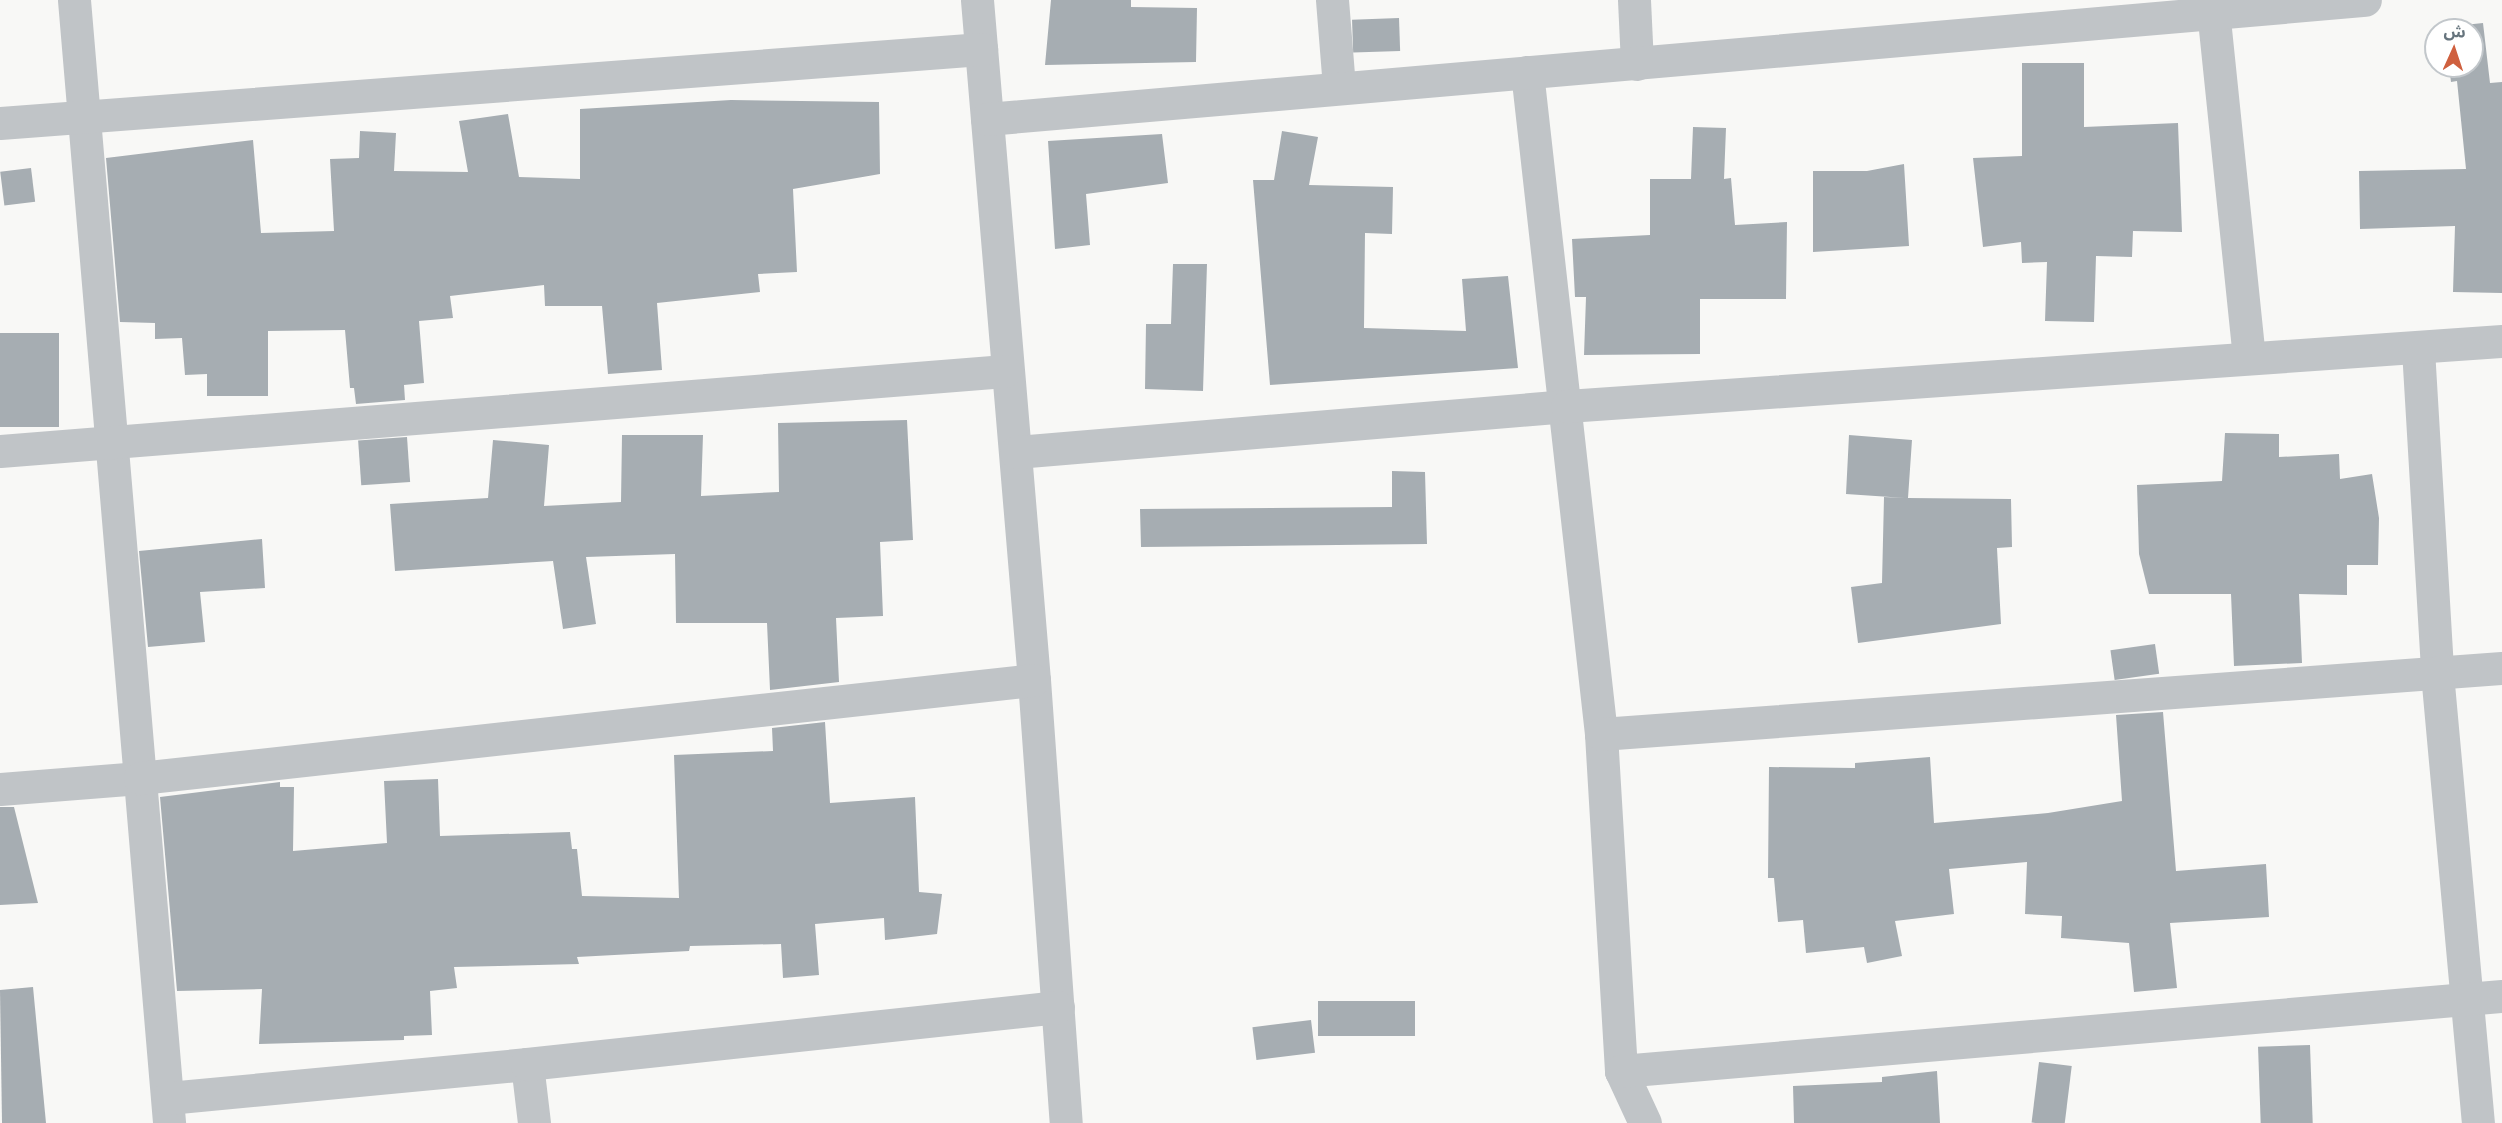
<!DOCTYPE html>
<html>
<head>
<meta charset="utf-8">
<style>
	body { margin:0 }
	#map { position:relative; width:2502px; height:1123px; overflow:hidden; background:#f8f8f6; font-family:Poppins,"Noto Sans Arabic",sans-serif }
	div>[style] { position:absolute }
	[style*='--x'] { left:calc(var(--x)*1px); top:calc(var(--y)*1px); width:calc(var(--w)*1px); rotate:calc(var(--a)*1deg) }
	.building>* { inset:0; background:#a6adb2; transform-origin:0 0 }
	.minor>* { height:33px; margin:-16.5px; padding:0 16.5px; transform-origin:16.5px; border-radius:16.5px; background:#c0c4c7 }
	span { translate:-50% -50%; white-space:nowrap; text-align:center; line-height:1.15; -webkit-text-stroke:6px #fff; paint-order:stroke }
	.north { position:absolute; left:2424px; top:18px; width:60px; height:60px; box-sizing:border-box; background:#fff; border:2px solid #c2c7cb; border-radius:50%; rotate:3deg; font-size:16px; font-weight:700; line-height:24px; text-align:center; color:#66747d }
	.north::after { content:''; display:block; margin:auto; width:21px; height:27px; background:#cf603f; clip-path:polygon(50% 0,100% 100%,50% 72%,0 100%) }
</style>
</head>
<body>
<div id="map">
	<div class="building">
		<div style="clip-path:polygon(1051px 0,1131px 0,1131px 7px,1197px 8px,1196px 62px,1045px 65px)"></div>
		<div style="left:1399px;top:18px;width:33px;height:47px;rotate:88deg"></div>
		<div style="clip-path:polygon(2483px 23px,2490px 83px,2502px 82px,2502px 293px,2453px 292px,2455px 226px,2360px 229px,2359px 171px,2466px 169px,2457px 81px,2451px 82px,2449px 66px,2472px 66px,2472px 30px,2445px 27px)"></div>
		<div style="clip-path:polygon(2022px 63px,2084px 63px,2084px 127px,2178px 123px,2182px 232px,2133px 231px,2132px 257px,2096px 256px,2094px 322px,2045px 321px,2047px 262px,2022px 263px,2021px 242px,1983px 247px,1973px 158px,2022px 156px)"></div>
		<div style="clip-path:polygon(731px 100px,879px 102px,880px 174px,793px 189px,797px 272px,758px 274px,760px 292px,657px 303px,662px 370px,608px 374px,602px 306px,545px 306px,544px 285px,450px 296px,453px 318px,419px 321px,424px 383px,404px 385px,405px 400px,356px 404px,354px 388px,350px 388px,345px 330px,268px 331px,268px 396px,207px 396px,207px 374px,185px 375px,182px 338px,155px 339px,155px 323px,120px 322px,106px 158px,253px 140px,261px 233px,334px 231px,330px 159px,359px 158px,360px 131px,396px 133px,394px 171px,468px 172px,459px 121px,508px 114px,519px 177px,580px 179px,580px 109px)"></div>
		<div style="clip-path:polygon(1693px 127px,1726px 128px,1724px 179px,1731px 178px,1735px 225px,1787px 222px,1786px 299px,1700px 299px,1700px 354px,1584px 355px,1586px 297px,1575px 297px,1572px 239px,1650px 235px,1650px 179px,1691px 179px)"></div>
		<div style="clip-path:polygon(1282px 131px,1318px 137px,1309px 185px,1393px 187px,1392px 234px,1365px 233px,1364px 328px,1466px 331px,1462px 279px,1508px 276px,1518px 368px,1270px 385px,1253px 180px,1274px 180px)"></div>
		<div style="clip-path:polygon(1162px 134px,1168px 183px,1086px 194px,1090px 245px,1055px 249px,1048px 141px)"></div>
		<div style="clip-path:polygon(1904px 164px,1909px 246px,1813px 252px,1813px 171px,1867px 171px)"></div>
		<div style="left:31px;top:168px;width:34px;height:31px;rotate:83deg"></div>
		<div style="clip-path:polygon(1173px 264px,1207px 264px,1203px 391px,1145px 389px,1146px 324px,1171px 324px)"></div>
		<div style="left:59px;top:333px;width:94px;height:59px;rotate:90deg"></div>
		<div style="clip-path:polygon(907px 420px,913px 540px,880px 542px,883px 616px,836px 618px,839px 682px,770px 690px,767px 623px,676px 623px,675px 554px,586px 557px,596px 624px,563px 629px,553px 561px,395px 571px,390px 504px,488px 498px,493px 440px,549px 445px,544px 506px,621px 502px,622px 435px,703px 435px,701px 496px,779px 492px,778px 423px)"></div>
		<div style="clip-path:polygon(2225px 433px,2279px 434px,2279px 457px,2339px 454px,2340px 479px,2372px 474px,2379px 518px,2378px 565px,2347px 565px,2347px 595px,2299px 594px,2302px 663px,2234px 666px,2231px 594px,2149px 594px,2139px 554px,2137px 485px,2222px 481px)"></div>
		<div style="clip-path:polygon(1849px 435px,1912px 440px,1908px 498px,2011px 499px,2012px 547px,1997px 548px,2001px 624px,1858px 643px,1851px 587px,1882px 583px,1884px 497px,1905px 498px,1846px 494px)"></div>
		<div style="left:407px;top:437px;width:45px;height:49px;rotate:86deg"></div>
		<div style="clip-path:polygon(1392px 471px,1425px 472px,1427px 544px,1141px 547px,1140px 509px,1392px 507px)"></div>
		<div style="clip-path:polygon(262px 539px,265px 588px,200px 592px,205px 642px,148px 647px,139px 551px)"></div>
		<div style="left:2155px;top:644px;width:30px;height:45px;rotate:82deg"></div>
		<div style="clip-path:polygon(2163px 712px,2176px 871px,2266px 864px,2269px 917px,2170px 923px,2177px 988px,2134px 992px,2129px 943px,2061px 938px,2062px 916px,2025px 914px,2027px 862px,1949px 869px,1954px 914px,1895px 921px,1902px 956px,1867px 963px,1864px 947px,1806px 953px,1803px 920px,1778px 922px,1774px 878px,1768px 878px,1769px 767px,1855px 768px,1855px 763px,1930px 757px,1934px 823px,2048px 813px,2122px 801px,2116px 715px)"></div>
		<div style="clip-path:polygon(825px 722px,830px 803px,915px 797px,919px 892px,942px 894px,937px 934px,885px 940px,884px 918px,815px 924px,819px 975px,783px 978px,781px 944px,690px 946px,689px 951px,577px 957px,579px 964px,454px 967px,457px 988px,430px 991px,432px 1035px,404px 1036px,404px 1040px,259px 1044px,262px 989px,177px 991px,160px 797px,280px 782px,280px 787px,294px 787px,293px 851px,387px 843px,384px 781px,438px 779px,440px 836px,570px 832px,572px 849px,577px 849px,582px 896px,679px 898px,674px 755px,773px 751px,772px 728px)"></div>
		<div style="clip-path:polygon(0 807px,14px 807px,38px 903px,0 905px)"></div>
		<div style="clip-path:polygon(33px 987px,46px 1123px,2px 1123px,0 990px)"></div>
		<div style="left:1318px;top:1001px;width:97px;height:35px"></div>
		<div style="left:1311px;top:1020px;width:33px;height:59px;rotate:83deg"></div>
		<div style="left:2310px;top:1045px;width:78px;height:52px;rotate:88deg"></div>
		<div style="left:2039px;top:1062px;width:33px;height:61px;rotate:7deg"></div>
		<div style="clip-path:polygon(1937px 1071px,1940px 1123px,1794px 1123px,1793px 1086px,1882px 1082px,1882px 1077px)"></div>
	</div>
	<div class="minor">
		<div style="--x:74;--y:0;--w:1127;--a:85.16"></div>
		<div style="--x:977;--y:0;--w:682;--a:85.21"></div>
		<div style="--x:1034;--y:680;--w:444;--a:85.9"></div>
		<div style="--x:1332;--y:0;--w:87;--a:85.4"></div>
		<div style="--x:1634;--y:0;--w:64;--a:87.3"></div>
		<div style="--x:2212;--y:0;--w:360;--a:84.1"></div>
		<div style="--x:1527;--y:72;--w:666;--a:83.62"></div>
		<div style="--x:1601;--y:734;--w:338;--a:86.6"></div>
		<div style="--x:1621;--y:1071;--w:57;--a:65.2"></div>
		<div style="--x:987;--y:119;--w:1383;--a:-4.94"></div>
		<div style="--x:0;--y:123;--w:984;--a:-4.31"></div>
		<div style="--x:2418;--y:349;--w:325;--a:86.6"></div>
		<div style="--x:2437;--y:673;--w:452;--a:84.8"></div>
		<div style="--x:0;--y:451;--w:1008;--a:-4.55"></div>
		<div style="--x:1016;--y:452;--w:553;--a:-4.77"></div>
		<div style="--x:1567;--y:406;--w:937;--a:-3.98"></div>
		<div style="--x:1601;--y:734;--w:903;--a:-4.19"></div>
		<div style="--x:0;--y:789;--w:140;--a:-4.5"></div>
		<div style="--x:140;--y:778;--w:899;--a:-6.26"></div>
		<div style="--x:527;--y:1064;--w:59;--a:83.2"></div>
		<div style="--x:1621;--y:1071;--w:884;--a:-4.87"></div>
		<div style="--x:168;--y:1098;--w:361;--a:-5.4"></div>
		<div style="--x:527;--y:1064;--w:534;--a:-6.13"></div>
	</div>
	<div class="north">ش</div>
</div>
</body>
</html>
